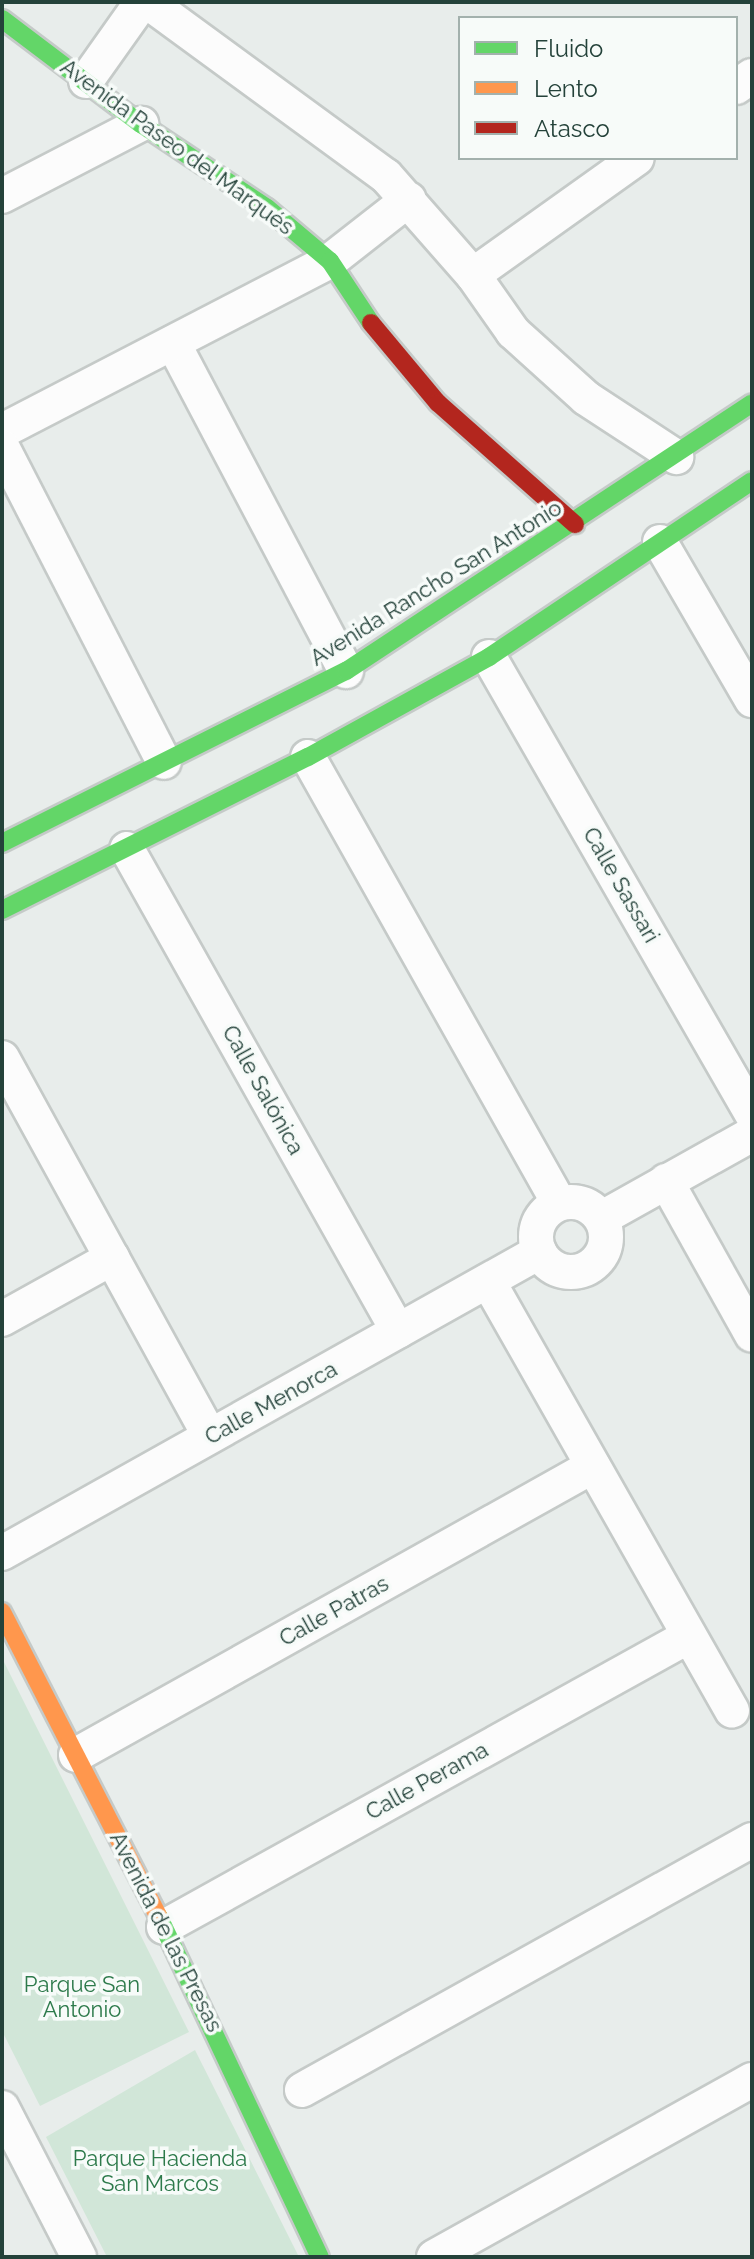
<!DOCTYPE html>
<html>
<head>
<meta charset="utf-8">
<style>
	body { margin:0 }
	#map { position:relative; width:754px; height:2259px; overflow:hidden; background:#e8edeb; font-family:Raleway,sans-serif }
	div>[style] { position:absolute }
	[style*='--x'] { left:calc(var(--x)*1px); top:calc(var(--y)*1px); width:calc(var(--w)*1px); rotate:calc(var(--a)*1deg) }
	.green>* { inset:0; background:#d1e6d8 }
	.roads { filter:drop-shadow(2px 0 #c5cac8) drop-shadow(-2px 0 #c5cac8) drop-shadow(0 2px #c5cac8) drop-shadow(0 -2px #c5cac8) }
	.street>* { height:34px; margin:-17px; padding:0 17px; transform-origin:17px; border-radius:17px; background:#fcfcfc }
	.street>.ring { margin:-17px; padding:0; box-sizing:content-box; background:none; border:34px solid #fcfcfc; border-radius:50% }
	.fast>* { height:18px; margin:-9px; padding:0 9px; transform-origin:9px; border-radius:9px; background:#63d668 }
	.slow>* { height:18px; margin:-9px; padding:0 9px; transform-origin:9px; border-radius:9px; background:#ff974d }
	.jam>* { height:18px; margin:-9px; padding:0 9px; transform-origin:9px; border-radius:9px; background:#b3261e }
	span { translate:-50% -50%; white-space:nowrap; text-align:center; line-height:1.15; -webkit-text-stroke:7px #f7fbf9; paint-order:stroke }
	.street-label { font-size:22px; color:#24423a }
	.park-label { font-size:22px; color:#2d7a4b }
	.frame { position:absolute; inset:0; border:4px solid #24423a; pointer-events:none }
	.legend { position:absolute; left:458px; top:16px; width:280px; height:144px; box-sizing:border-box; background:#f7fbf9; border:2px solid #a3b1ad; margin:0; padding:10px 14px; list-style:none; font-size:24px; color:#24423a }
	.legend li { display:flex; align-items:center; gap:16px; height:40px }
	.legend b { width:40px; border:2px solid #a3b1ad }
</style>
</head>
<body>
<div id="map">
	<div class="green">
		<div style="clip-path:polygon(2px 1658px,189px 2032px,40px 2106px,2px 2031px)"></div>
		<div style="clip-path:polygon(195px 2050px,299px 2257px,107px 2257px,46px 2137px)"></div>
	</div>
	<div class="roads">
		<div class="street">
			<div style="--x:148;--y:2;--w:295;--a:36.2"></div>
			<div style="--x:386;--y:176;--w:132;--a:48.7"></div>
			<div style="--x:473;--y:275;--w:70;--a:54.9"></div>
			<div style="--x:513;--y:332;--w:98;--a:42.1"></div>
			<div style="--x:586;--y:398;--w:108;--a:33.2"></div>
			<div style="--x:86;--y:81;--w:97;--a:-54.7"></div>
			<div style="--x:736;--y:87;--w:19;--a:-35"></div>
			<div style="--x:2;--y:196;--w:157;--a:-27.4"></div>
			<div style="--x:473;--y:275;--w:201;--a:-35.5"></div>
			<div style="--x:173;--y:343;--w:371;--a:62.2"></div>
			<div style="--x:2;--y:431;--w:369;--a:-27.4"></div>
			<div style="--x:330;--y:261;--w:100;--a:-38.1"></div>
			<div style="--x:2;--y:447;--w:354;--a:62.8"></div>
			<div style="--x:660;--y:542;--w:183;--a:59.8"></div>
			<div style="--x:489;--y:657;--w:527;--a:60.08"></div>
			<div style="--x:308;--y:757;--w:512;--a:60.63"></div>
			<div style="--x:127;--y:849;--w:553;--a:60.65"></div>
			<div style="--x:2;--y:1058;--w:431;--a:61.2"></div>
			<div style="--x:666;--y:1181;--w:176;--a:60.8"></div>
			<div class="ring" style="left:536px;top:1202px;width:36px;height:36px"></div>
			<div style="--x:602;--y:1218;--w:172;--a:-29.2"></div>
			<div style="--x:488;--y:1281;--w:494;--a:60.4"></div>
			<div style="--x:2;--y:1319;--w:126;--a:-29"></div>
			<div style="--x:2;--y:1553;--w:616;--a:-29.27"></div>
			<div style="--x:76;--y:1755;--w:592;--a:-29.2"></div>
			<div style="--x:164;--y:1927;--w:600;--a:-29"></div>
			<div style="--x:302;--y:2090;--w:515;--a:-29.05"></div>
			<div style="--x:2;--y:2108;--w:168;--a:62.7"></div>
			<div style="--x:434;--y:2257;--w:364;--a:-29.1"></div>
		</div>
		<div class="fast">
			<div style="--x:2;--y:19;--w:174;--a:37.1"></div>
			<div style="--x:141;--y:124;--w:151;--a:33.7"></div>
			<div style="--x:267;--y:208;--w:82;--a:40.1"></div>
			<div style="--x:330;--y:261;--w:74;--a:56.5"></div>
			<div style="--x:2;--y:843;--w:385;--a:-26.6"></div>
			<div style="--x:346;--y:671;--w:486;--a:-33.4"></div>
			<div style="--x:2;--y:910;--w:342;--a:-26.6"></div>
			<div style="--x:308;--y:757;--w:207;--a:-28.9"></div>
			<div style="--x:489;--y:657;--w:316;--a:-33.8"></div>
			<div style="--x:159;--y:1917;--w:376;--a:64.7"></div>
		</div>
		<div class="slow">
			<div style="--x:2;--y:1612;--w:343;--a:62.8"></div>
		</div>
		<div class="jam">
			<div style="--x:371;--y:323;--w:104;--a:50.1"></div>
			<div style="--x:438;--y:403;--w:183;--a:41.5"></div>
		</div>
	</div>
	<div class="street-label">
		<span style="left:177px;top:147px;rotate:36deg">Avenida Paseo del Marqués</span>
		<span style="left:436px;top:583px;rotate:-32deg">Avenida Rancho San Antonio</span>
		<span style="left:621px;top:885px;rotate:60deg">Calle Sassari</span>
		<span style="left:263px;top:1090px;rotate:61deg">Calle Salónica</span>
		<span style="left:271px;top:1403px;rotate:-29deg">Calle Menorca</span>
		<span style="left:334px;top:1611px;rotate:-29deg">Calle Patras</span>
		<span style="left:427px;top:1781px;rotate:-29deg">Calle Perama</span>
		<span style="left:166px;top:1932px;rotate:63deg">Avenida de las Presas</span>
	</div>
	<div class="park-label">
		<span style="left:82px;top:1997px">Parque San<br>Antonio</span>
		<span style="left:160px;top:2171px">Parque Hacienda<br>San Marcos</span>
	</div>
	<div class="frame"></div>
	<ul class="legend">
	<li><b style="height:10px;background:#63d668"></b>Fluido</li>
	<li><b style="height:10px;background:#ff974d"></b>Lento</li>
	<li><b style="height:10px;background:#b3261e"></b>Atasco</li>
	</ul>
</div>
</body>
</html>
